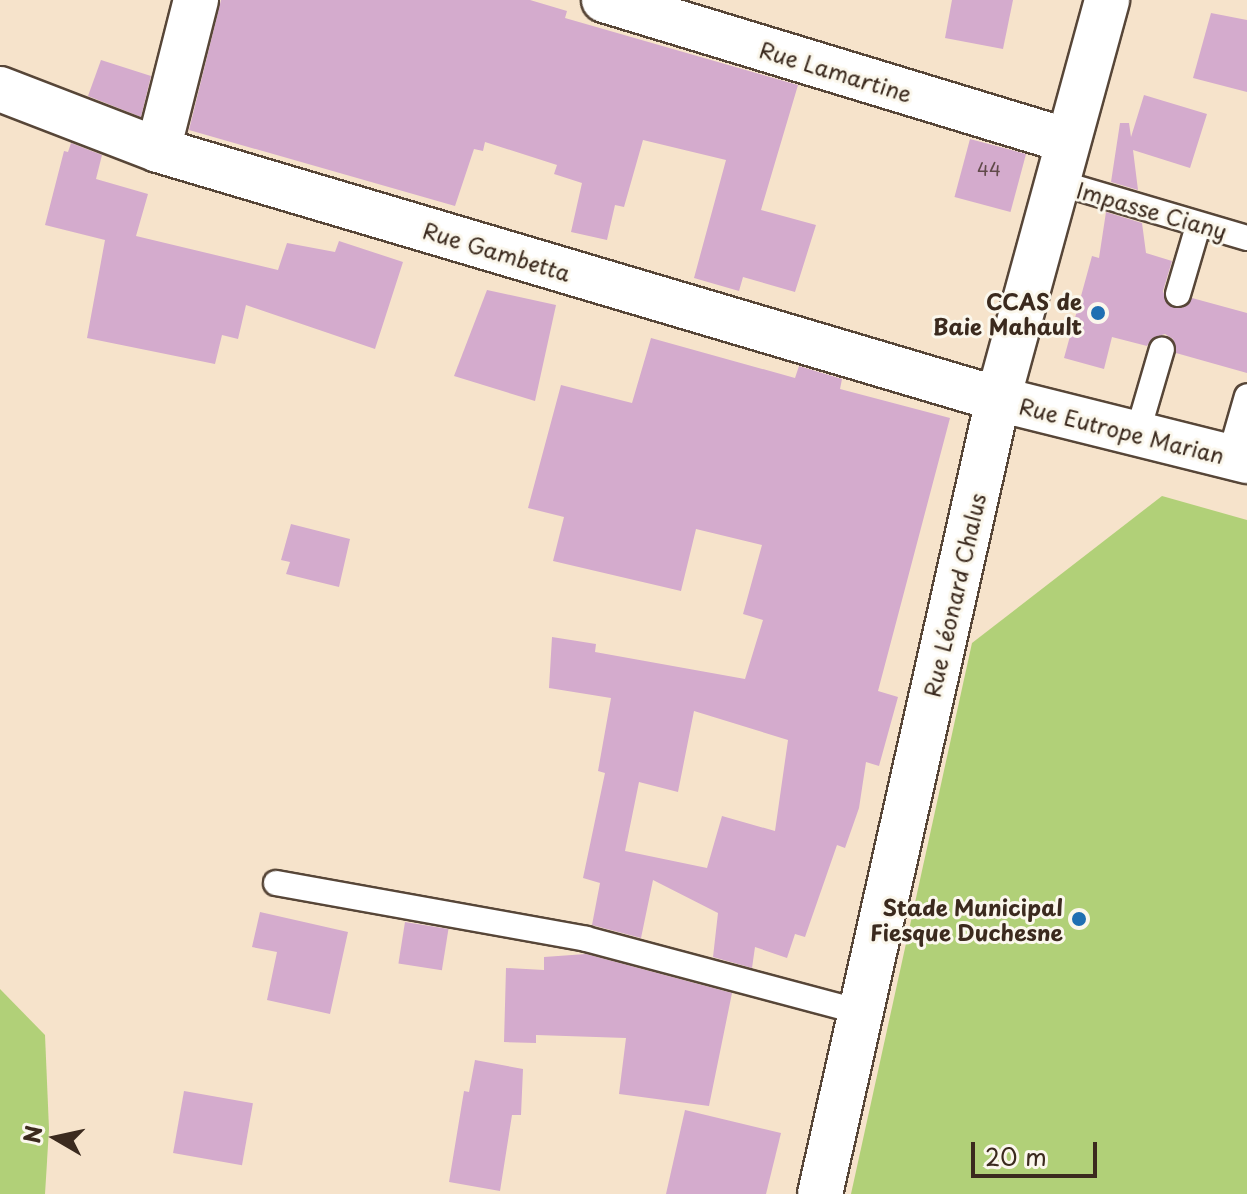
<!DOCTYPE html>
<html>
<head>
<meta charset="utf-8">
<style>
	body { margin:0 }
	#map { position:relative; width:1247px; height:1194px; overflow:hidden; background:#f6e3cb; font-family:"Playpen Sans",sans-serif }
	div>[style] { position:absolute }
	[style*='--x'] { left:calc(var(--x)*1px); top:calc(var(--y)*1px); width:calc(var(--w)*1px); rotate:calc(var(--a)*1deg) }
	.green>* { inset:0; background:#b1d078 }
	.building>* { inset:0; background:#d4abcd; transform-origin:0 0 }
	.roads { filter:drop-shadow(2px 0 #574638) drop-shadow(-2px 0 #574638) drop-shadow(0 2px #574638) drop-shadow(0 -2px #574638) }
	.lane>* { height:24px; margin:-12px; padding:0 12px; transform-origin:12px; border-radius:12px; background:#fff }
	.street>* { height:44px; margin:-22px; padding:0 22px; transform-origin:22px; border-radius:22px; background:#fff }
	.secondary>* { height:44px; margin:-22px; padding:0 22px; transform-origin:22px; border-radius:22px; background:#fff }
	.dots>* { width:22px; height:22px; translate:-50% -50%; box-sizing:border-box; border:4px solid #fbf7ec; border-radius:50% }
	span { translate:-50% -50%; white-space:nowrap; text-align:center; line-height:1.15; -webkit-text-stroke:6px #fbf7ec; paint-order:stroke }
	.number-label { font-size:18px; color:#614a4a }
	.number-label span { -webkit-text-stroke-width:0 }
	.street-label { font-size:22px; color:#3b2a1e }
	.poi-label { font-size:22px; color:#3b2a1e; font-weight:700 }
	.right { translate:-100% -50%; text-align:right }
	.north { position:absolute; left:16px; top:1098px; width:80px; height:80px; -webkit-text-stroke:6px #fbf7ec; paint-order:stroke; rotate:279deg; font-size:22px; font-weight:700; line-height:32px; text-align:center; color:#3b2a1e }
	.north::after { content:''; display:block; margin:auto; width:28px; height:36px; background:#3b2a1e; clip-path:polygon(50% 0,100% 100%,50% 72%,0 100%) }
	.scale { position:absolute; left:971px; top:1142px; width:126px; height:36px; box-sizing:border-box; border:4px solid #3b2a1e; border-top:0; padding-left:10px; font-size:24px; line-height:28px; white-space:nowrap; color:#3b2a1e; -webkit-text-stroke:6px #fbf7ec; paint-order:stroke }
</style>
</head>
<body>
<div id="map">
	<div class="green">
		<div style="clip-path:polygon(1162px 496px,1247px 520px,1247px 1194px,851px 1194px,972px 643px)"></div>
		<div style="clip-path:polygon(0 989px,45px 1035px,49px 1129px,45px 1194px,0 1194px)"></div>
	</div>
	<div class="building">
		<div style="clip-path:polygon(221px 0,530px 0,567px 11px,565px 18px,798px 85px,761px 210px,816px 225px,795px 292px,743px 277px,739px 291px,694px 278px,726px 160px,643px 140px,624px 207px,615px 205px,607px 240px,571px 232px,582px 183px,554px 174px,557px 165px,485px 142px,483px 151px,474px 149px,455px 206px,189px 130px)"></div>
		<div style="clip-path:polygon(952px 0,1013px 0,1003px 49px,945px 38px)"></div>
		<div style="clip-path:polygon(1211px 13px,1247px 20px,1247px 92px,1193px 78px)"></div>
		<div style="clip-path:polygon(101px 60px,151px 76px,141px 117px,88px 96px)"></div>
		<div style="clip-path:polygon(1144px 95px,1207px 114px,1190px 168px,1133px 150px,1138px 190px,1111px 182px,1120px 123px,1129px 123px,1131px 137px)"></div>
		<div style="left:970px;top:139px;width:58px;height:60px;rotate:15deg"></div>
		<div style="clip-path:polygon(71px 143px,102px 155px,96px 179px,148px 194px,136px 236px,278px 270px,287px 243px,335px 252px,339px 241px,403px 262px,375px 349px,246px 305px,238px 339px,222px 335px,215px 364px,87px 338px,105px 240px,45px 225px,64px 151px,68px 152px)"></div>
		<div style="clip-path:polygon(1106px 212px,1142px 223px,1146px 253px,1172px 261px,1163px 291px,1168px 305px,1182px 308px,1192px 298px,1247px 313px,1247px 373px,1176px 353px,1173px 339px,1165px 334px,1152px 338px,1147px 346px,1112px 337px,1104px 369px,1064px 358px,1092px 256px,1099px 258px)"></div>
		<div style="clip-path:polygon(487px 290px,556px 305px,535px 401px,454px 376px)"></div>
		<div style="clip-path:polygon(evenodd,651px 338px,795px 378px,799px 366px,842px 379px,840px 389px,950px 418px,878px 691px,898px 697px,879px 766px,866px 762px,859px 808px,845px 848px,837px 845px,805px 937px,795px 934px,787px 958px,755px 947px,752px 968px,713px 957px,718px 913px,653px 880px,641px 938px,592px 925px,600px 883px,583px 878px,605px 773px,598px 771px,611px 698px,549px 688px,552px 637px,596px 644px,595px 652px,745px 679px,763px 620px,743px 614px,762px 545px,696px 529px,681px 591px,553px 561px,564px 517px,528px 508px,561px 385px,632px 403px,651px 338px,694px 711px,788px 740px,775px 831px,722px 816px,707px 868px,625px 851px,639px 782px,678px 792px,694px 711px)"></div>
		<div style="clip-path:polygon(291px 524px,350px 539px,339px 587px,286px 574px,290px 562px,281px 560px)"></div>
		<div style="clip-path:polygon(260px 912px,348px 932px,330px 1014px,267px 1000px,277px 952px,252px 947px)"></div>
		<div style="left:405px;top:922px;width:44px;height:42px;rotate:9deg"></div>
		<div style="clip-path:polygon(586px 954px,732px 993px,709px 1106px,619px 1094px,626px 1038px,536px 1035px,536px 1043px,504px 1042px,506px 968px,544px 970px,544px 957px)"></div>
		<div style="clip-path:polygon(475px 1060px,523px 1069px,521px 1115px,512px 1115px,500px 1191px,449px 1182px,464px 1091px,469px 1092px)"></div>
		<div style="left:184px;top:1091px;width:70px;height:63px;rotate:10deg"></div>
		<div style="clip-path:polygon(685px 1110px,781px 1133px,766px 1194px,666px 1194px)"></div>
	</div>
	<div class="roads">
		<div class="lane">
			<div style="--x:1057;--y:182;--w:198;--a:16.4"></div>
			<div style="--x:1178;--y:294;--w:71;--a:-73.6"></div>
			<div style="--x:1138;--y:431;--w:85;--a:-73.7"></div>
			<div style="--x:1230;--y:455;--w:61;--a:-73.9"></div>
			<div style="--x:276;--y:883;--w:315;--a:10.2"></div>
			<div style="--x:586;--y:939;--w:285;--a:14.9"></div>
		</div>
		<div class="street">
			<div style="--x:604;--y:0;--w:485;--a:16.9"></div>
			<div style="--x:158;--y:150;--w:155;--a:-75.8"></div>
			<div style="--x:820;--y:1194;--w:815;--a:-77.38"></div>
			<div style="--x:998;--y:399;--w:414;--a:-74.7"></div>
		</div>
		<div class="secondary">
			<div style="--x:0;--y:89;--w:169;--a:21.1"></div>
			<div style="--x:158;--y:150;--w:876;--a:16.51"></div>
			<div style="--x:998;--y:399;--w:257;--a:14"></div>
		</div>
	</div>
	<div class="dots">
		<div style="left:1098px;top:313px;background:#1f6fb2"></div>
		<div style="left:1079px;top:919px;background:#1f6fb2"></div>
	</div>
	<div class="number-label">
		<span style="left:989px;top:169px">44</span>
	</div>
	<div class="street-label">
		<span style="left:836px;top:71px;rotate:17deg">Rue Lamartine</span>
		<span style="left:1152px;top:210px;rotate:16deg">Impasse Ciany</span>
		<span style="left:497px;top:251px;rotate:17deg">Rue Gambetta</span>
		<span style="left:1122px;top:430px;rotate:14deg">Rue Eutrope Marian</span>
		<span style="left:954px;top:595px;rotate:-77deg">Rue Léonard Chalus</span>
	</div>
	<div class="poi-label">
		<span class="right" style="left:1082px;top:313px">CCAS de<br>Baie Mahault</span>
		<span class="right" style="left:1063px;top:919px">Stade Municipal<br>Fiesque Duchesne</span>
	</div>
	<div class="north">N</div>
	<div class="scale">20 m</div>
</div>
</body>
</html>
